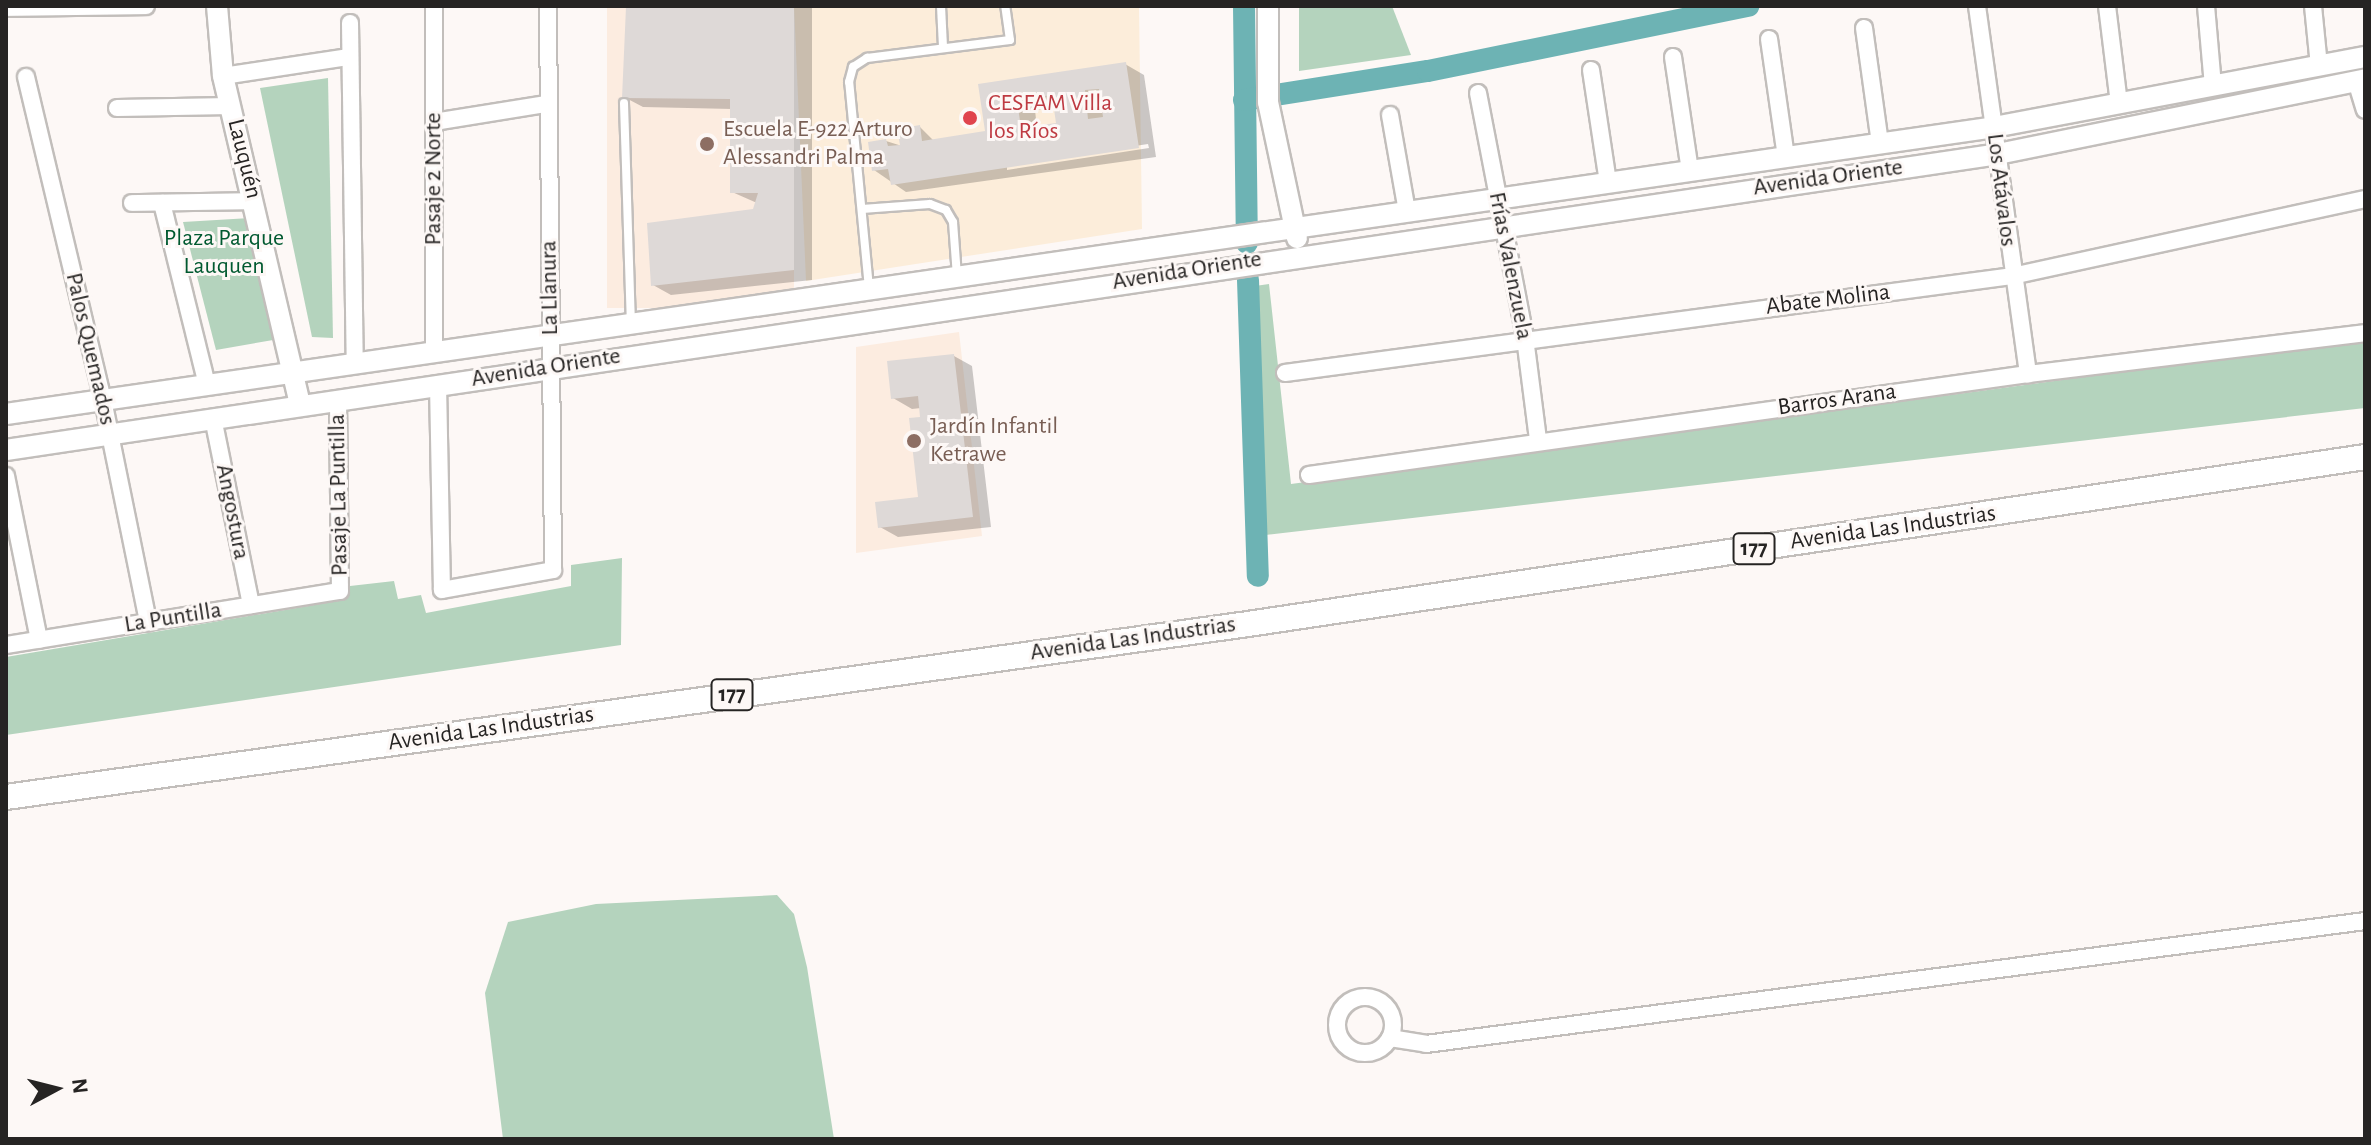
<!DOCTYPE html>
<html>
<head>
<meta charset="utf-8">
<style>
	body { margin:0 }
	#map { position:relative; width:2371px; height:1145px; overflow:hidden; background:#fdf8f6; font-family:"Alegreya Sans",sans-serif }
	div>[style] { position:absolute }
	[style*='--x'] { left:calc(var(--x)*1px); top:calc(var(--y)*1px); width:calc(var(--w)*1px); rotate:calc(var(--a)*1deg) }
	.education>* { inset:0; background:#fcece0; transform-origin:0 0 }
	.medical>* { inset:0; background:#fcedda }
	.green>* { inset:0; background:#b4d3bd }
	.shadow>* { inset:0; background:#0003 }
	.canal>* { height:22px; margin:-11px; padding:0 11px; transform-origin:11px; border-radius:11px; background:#6db3b4 }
	.building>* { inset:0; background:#ded9d7 }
	.roads { filter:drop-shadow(2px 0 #c2bebb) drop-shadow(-2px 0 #c2bebb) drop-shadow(0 2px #c2bebb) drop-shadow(0 -2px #c2bebb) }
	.service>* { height:8px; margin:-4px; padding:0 4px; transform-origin:4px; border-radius:4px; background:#fff }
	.minor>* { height:16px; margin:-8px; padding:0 8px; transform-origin:8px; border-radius:8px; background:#fff }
	.minor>.ring { margin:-8px; padding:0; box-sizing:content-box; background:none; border:16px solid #fff; border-radius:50% }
	.tertiary>* { height:20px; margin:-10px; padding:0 10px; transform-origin:10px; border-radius:10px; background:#fff }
	.primary>* { height:24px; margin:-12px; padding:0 12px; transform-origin:12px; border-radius:12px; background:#fff }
	.dots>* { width:22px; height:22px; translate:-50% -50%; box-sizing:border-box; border:4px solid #fdf8f6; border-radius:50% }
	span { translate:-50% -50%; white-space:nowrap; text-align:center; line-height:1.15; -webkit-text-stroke:6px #fdf8f6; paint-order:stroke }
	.shield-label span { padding:2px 6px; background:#fdf8f6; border:2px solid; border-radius:6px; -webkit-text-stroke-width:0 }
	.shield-label { font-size:22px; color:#262423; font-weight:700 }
	.health-label { font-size:24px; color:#be3a42 }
	.left { translate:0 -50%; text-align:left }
	.education-label { font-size:24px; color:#785e54 }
	.street-label { font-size:24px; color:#262423 }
	.park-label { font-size:24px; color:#005930 }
	.frame { position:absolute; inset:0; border:8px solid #262423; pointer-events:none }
	.north { position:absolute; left:16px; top:1049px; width:80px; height:80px; -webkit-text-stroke:6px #fdf8f6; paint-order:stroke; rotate:83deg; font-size:22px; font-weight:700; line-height:32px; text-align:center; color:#262423 }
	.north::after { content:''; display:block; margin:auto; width:28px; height:36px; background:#262423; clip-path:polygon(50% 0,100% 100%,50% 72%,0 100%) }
</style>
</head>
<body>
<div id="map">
	<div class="education">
		<div style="left:607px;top:6px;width:187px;height:302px"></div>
		<div style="clip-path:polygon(959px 332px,982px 536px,856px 553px,856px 347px)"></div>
	</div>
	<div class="medical">
		<div style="clip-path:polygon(794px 6px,1139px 6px,1142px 229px,806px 281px)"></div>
	</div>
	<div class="green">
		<div style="clip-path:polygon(1299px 6px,1392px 6px,1411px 55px,1299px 71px)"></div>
		<div style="clip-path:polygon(328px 78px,333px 338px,312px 337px,260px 88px)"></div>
		<div style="clip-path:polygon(250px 218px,279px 339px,216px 350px,183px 222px)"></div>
		<div style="clip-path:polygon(1269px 284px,1291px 484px,2365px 339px,2365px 408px,1256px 536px,1248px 287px)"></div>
		<div style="clip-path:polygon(622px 558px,621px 645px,6px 735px,6px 657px,344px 600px,350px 586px,394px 581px,398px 599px,421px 595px,426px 613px,571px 586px,571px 565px)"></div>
		<div style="clip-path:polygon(777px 895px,794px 914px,807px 967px,834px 1139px,503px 1139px,485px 993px,508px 922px,596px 904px)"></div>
	</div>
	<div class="shadow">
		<div style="clip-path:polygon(724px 6px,812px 6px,812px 280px,671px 295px,653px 285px,755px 211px,757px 203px,732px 192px,732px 109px,643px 107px,624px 97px)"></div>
		<div style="clip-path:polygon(evenodd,1125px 64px,1144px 75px,1156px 157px,906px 192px,874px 170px,886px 141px,902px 146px,920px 127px,934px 141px,988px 135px,980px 86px,1125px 64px,1056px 107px,1058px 125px,1037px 128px,1035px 110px,1056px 107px,1125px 64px,1148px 144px,1149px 148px,1007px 170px,1007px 166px,1148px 144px)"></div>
		<div style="clip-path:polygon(954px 356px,972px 366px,991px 527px,898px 537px,880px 527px,920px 498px,923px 419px,921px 408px,912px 409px,893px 398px)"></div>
	</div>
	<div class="canal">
		<div style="--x:1244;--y:6;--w:237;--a:89.3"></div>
		<div style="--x:1244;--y:100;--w:186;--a:-9"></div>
		<div style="--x:1428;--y:71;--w:327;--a:-11.5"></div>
		<div style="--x:1248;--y:280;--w:296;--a:88.1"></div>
	</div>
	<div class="building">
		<div style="clip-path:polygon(722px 6px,794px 6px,794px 270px,651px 286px,647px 223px,753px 209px,758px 193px,730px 193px,730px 99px,622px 98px,626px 7px)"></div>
		<div style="clip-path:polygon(evenodd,1126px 62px,1139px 148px,891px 185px,888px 169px,872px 171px,868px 142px,886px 139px,888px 146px,900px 145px,897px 129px,920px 125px,922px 141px,985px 131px,978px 84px,1126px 62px,1099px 89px,1103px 117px,1088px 119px,1085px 90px,1099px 89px,1126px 62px,1052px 95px,1056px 123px,1021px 128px,1017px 100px,1052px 95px)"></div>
		<div style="clip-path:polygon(954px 354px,973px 517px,878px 528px,875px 502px,918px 497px,909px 418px,920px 417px,918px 396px,891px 399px,887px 361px)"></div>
	</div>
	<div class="roads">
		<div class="service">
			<div style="--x:941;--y:6;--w:41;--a:87.2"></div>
			<div style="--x:624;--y:103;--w:219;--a:88.2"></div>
			<div style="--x:862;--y:209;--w:68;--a:-4.2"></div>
			<div style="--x:930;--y:204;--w:17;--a:21"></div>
			<div style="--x:946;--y:210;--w:14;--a:60"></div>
			<div style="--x:953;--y:222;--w:54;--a:85.8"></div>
			<div style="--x:869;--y:288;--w:207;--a:-95.5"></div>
			<div style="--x:849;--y:82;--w:16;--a:-75"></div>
			<div style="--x:853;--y:67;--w:17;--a:-33"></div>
			<div style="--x:867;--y:58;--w:144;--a:-7.2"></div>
			<div style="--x:1010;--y:40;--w:34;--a:-98"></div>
		</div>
		<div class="minor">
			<div style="--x:434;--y:6;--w:346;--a:90"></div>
			<div style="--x:1977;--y:6;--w:372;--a:82.1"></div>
			<div style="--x:2107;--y:6;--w:99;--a:83"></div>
			<div style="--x:2206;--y:6;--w:80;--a:85"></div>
			<div style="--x:2313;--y:6;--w:60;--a:84.3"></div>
			<div style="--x:6;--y:8;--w:140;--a:-0.8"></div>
			<div style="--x:350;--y:23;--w:341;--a:89.2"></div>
			<div style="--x:1864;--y:28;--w:117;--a:82.1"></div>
			<div style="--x:1769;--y:39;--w:119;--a:81.8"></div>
			<div style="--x:1673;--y:57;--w:115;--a:81.5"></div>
			<div style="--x:1591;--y:70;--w:114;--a:81.4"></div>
			<div style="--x:223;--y:76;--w:126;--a:-8.6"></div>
			<div style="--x:26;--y:77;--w:332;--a:76.6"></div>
			<div style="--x:103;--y:400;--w:227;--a:78.5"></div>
			<div style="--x:2356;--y:81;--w:30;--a:73"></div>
			<div style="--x:1478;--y:93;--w:249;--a:79.1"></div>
			<div style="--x:1525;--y:338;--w:103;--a:82.7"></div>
			<div style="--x:117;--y:108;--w:114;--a:-1"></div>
			<div style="--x:1390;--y:115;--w:97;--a:80"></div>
			<div style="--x:434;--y:122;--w:114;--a:-9.1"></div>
			<div style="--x:132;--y:203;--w:122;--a:-0.9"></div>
			<div style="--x:162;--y:203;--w:187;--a:76.1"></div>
			<div style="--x:1285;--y:373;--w:733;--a:-7.6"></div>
			<div style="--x:2012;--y:276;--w:361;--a:-12.3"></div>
			<div style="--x:438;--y:384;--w:206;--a:88.9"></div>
			<div style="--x:442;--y:590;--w:113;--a:-10.2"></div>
			<div style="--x:553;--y:570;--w:564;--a:-90.51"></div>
			<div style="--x:213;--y:418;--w:191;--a:78.5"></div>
			<div style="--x:1309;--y:475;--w:726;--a:-8"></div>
			<div style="--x:2028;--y:374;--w:339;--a:-6.9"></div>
			<div style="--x:6;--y:476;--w:167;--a:78.6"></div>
			<div style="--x:6;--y:645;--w:338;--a:-9.2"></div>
			<div style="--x:340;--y:591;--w:191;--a:-90.6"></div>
			<div class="ring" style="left:1337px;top:997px;width:40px;height:40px"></div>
			<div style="--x:1390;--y:1038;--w:36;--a:9"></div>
			<div style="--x:1426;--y:1044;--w:947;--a:-7.46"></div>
		</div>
		<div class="tertiary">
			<div style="--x:217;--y:6;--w:70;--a:85.1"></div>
			<div style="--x:223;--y:76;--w:338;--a:76.8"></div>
			<div style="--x:1268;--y:6;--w:96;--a:90"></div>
			<div style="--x:1268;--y:102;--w:139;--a:78"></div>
			<div style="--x:6;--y:414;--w:2009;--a:-8.21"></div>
			<div style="--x:1994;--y:127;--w:378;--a:-10.7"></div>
			<div style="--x:6;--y:450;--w:2014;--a:-8.45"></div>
			<div style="--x:1998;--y:154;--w:375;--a:-11.5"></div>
		</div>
		<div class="primary">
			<div style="--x:6;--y:797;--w:1254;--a:-7.93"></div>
			<div style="--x:1248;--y:624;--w:1129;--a:-8.5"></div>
		</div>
	</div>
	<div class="dots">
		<div style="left:970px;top:118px;background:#e0444e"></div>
		<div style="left:707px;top:144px;background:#8d6e63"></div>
		<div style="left:914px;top:441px;background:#8d6e63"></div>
	</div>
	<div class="shield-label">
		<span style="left:1754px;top:549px">177</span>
		<span style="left:732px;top:695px">177</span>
	</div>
	<div class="health-label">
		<span class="left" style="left:988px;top:118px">CESFAM Villa<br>los Ríos</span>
	</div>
	<div class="education-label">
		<span class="left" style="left:723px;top:144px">Escuela E-922 Arturo<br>Alessandri Palma</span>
		<span class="left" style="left:930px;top:441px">Jardín Infantil<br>Ketrawe</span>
	</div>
	<div class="street-label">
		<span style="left:244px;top:159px;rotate:76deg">Lauquén</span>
		<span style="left:1828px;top:178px;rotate:-8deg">Avenida Oriente</span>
		<span style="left:434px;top:179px;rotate:-90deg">Pasaje 2 Norte</span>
		<span style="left:2001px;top:190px;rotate:83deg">Los Atávalos</span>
		<span style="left:1510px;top:266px;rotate:79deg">Frías Valenzuela</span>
		<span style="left:1187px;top:271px;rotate:-9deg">Avenida Oriente</span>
		<span style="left:550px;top:288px;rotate:-91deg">La Llanura</span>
		<span style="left:1828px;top:300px;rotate:-7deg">Abate Molina</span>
		<span style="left:90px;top:349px;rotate:77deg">Palos Quemados</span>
		<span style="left:546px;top:368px;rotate:-9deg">Avenida Oriente</span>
		<span style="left:1837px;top:400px;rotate:-8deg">Barros Arana</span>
		<span style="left:339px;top:495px;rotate:-91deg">Pasaje La Puntilla</span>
		<span style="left:232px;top:512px;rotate:79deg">Angostura</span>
		<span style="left:1893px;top:528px;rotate:-8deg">Avenida Las Industrias</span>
		<span style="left:173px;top:618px;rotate:-9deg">La Puntilla</span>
		<span style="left:1133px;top:639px;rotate:-8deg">Avenida Las Industrias</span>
		<span style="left:491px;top:729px;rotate:-8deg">Avenida Las Industrias</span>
	</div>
	<div class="park-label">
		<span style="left:224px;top:253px">Plaza Parque<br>Lauquen</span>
	</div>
	<div class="frame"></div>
	<div class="north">N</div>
</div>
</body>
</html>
